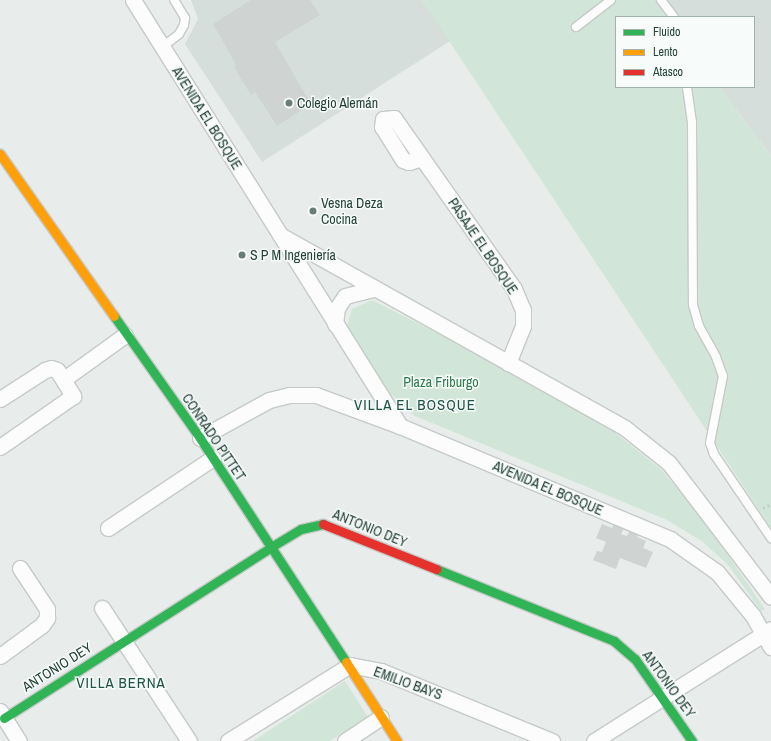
<!DOCTYPE html>
<html>
<head>
<meta charset="utf-8">
<style>
	body { margin:0 }
	#map { position:relative; width:771px; height:741px; overflow:hidden; background:#e8edeb; font-family:"Archivo Narrow",sans-serif }
	div>[style] { position:absolute }
	[style*='--x'] { left:calc(var(--x)*1px); top:calc(var(--y)*1px); width:calc(var(--w)*1px); rotate:calc(var(--a)*1deg) }
	.built>* { inset:0; background:#d6dedb }
	.green>* { inset:0; background:#d1e6d8 }
	.building>* { inset:0; background:#cfd4d2 }
	.path>* { height:2.5px; margin-top:-1.25px; transform-origin:0; background:repeating-linear-gradient(90deg,#c3ccca 0 2px,transparent 0 5px) }
	.roads { filter:drop-shadow(1px 0 #c5cac8) drop-shadow(-1px 0 #c5cac8) drop-shadow(0 1px #c5cac8) drop-shadow(0 -1px #c5cac8) }
	.lane>* { height:8px; margin:-4px; padding:0 4px; transform-origin:4px; border-radius:4px; background:#fcfcfc }
	.street>* { height:15px; margin:-7.5px; padding:0 7.5px; transform-origin:7.5px; border-radius:7.5px; background:#fcfcfc }
	.fast>* { height:9px; margin:-4.5px; padding:0 4.5px; transform-origin:4.5px; border-radius:4.5px; background:#30b455 }
	.slow>* { height:9px; margin:-4.5px; padding:0 4.5px; transform-origin:4.5px; border-radius:4.5px; background:#ff9f0a }
	.jam>* { height:9px; margin:-4.5px; padding:0 4.5px; transform-origin:4.5px; border-radius:4.5px; background:#e5322d }
	.dots>* { width:11px; height:11px; translate:-50% -50%; box-sizing:border-box; border:2px solid #f7fbf9; border-radius:50% }
	span { translate:-50% -50%; white-space:nowrap; text-align:center; line-height:1.15; -webkit-text-stroke:3px #f7fbf9; paint-order:stroke }
	.poi-label { font-size:14px; color:#24423a }
	.left { translate:0 -50%; text-align:left }
	.street-label { font-size:14px; color:#24423a }
	.park-label { font-size:14px; color:#2d7a4b }
	.neighbourhood-label { font-size:15px; color:#1f5548; letter-spacing:1px }
	.legend { position:absolute; left:615px; top:16px; width:140px; height:72px; box-sizing:border-box; background:#f7fbf9; border:1px solid #a3b1ad; margin:0; padding:5px 7px; list-style:none; font-size:12px; color:#24423a }
	.legend li { display:flex; align-items:center; gap:8px; height:20px }
	.legend b { width:20px; border:1px solid #a3b1ad }
</style>
</head>
<body>
<div id="map">
	<div class="built">
		<div style="clip-path:polygon(191px 0,422px 0,450px 41px,262px 162px,185px 44px,198px 19px)"></div>
		<div style="clip-path:polygon(653px 0,771px 0,771px 156px,719px 87px,754px 87px,754px 17px,666px 17px)"></div>
	</div>
	<div class="green">
		<div style="clip-path:polygon(422px 0,653px 0,666px 17px,616px 17px,616px 87px,719px 87px,771px 156px,771px 528px)"></div>
		<div style="clip-path:polygon(372px 300px,496px 363px,608px 427px,662px 470px,705px 522px,765px 609px,761px 611px,729px 566px,703px 542px,667px 520px,415px 416px,383px 387px,346px 329px,352px 309px)"></div>
		<div style="clip-path:polygon(345px 681px,368px 717px,330px 741px,253px 741px)"></div>
	</div>
	<div class="building">
		<div style="clip-path:polygon(251px 0,310px 0,320px 15px,275px 42px,311px 104px,277px 126px,255px 92px,251px 95px,234px 67px,236px 65px,213px 24px)"></div>
		<div style="clip-path:polygon(602px 524px,612px 528px,614px 524px,624px 528px,621px 534px,627px 536px,630px 530px,638px 533px,637px 537px,646px 541px,643px 548px,653px 552px,646px 568px,620px 558px,616px 569px,593px 560px,597px 551px,602px 552px,606px 542px,596px 538px)"></div>
	</div>
	<div class="path">
		<div style="--x:763;--y:508;--w:9;--a:-27"></div>
	</div>
	<div class="roads">
		<div class="lane">
			<div style="--x:661;--y:0;--w:21;--a:53"></div>
			<div style="--x:576;--y:27;--w:44;--a:-37.6"></div>
			<div style="--x:162;--y:47;--w:21;--a:-37"></div>
			<div style="--x:179;--y:34;--w:10;--a:-61"></div>
			<div style="--x:184;--y:25;--w:7;--a:-82"></div>
			<div style="--x:185;--y:18;--w:21;--a:-121"></div>
			<div style="--x:687;--y:87;--w:35;--a:82"></div>
			<div style="--x:692;--y:122;--w:183;--a:89.7"></div>
			<div style="--x:693;--y:305;--w:22;--a:74"></div>
			<div style="--x:699;--y:326;--w:35;--a:61"></div>
			<div style="--x:716;--y:357;--w:20;--a:70"></div>
			<div style="--x:723;--y:376;--w:68;--a:101"></div>
			<div style="--x:710;--y:443;--w:12;--a:70"></div>
			<div style="--x:714;--y:454;--w:102;--a:55.8"></div>
		</div>
		<div class="street">
			<div style="--x:133;--y:0;--w:503;--a:57.92"></div>
			<div style="--x:422;--y:158;--w:14;--a:163"></div>
			<div style="--x:409;--y:162;--w:6;--a:-162"></div>
			<div style="--x:403;--y:160;--w:39;--a:-122"></div>
			<div style="--x:382;--y:127;--w:8;--a:-83"></div>
			<div style="--x:383;--y:119;--w:11;--a:-5"></div>
			<div style="--x:394;--y:118;--w:49;--a:55"></div>
			<div style="--x:422;--y:158;--w:160;--a:54.9"></div>
			<div style="--x:514;--y:289;--w:23;--a:67"></div>
			<div style="--x:523;--y:310;--w:16;--a:90"></div>
			<div style="--x:523;--y:326;--w:40;--a:112"></div>
			<div style="--x:280;--y:235;--w:395;--a:29.2"></div>
			<div style="--x:625;--y:428;--w:56;--a:38.5"></div>
			<div style="--x:669;--y:463;--w:168;--a:52.7"></div>
			<div style="--x:335;--y:324;--w:16;--a:-83"></div>
			<div style="--x:337;--y:308;--w:14;--a:-56"></div>
			<div style="--x:345;--y:296;--w:30;--a:-14"></div>
			<div style="--x:64;--y:379;--w:75;--a:-35.8"></div>
			<div style="--x:0;--y:399;--w:54;--a:-32.8"></div>
			<div style="--x:45;--y:370;--w:6;--a:-18"></div>
			<div style="--x:51;--y:368;--w:6;--a:18"></div>
			<div style="--x:57;--y:370;--w:31;--a:58"></div>
			<div style="--x:73;--y:396;--w:89;--a:145.1"></div>
			<div style="--x:200;--y:438;--w:79;--a:-28.8"></div>
			<div style="--x:269;--y:400;--w:21;--a:-14"></div>
			<div style="--x:289;--y:395;--w:27;--a:0"></div>
			<div style="--x:316;--y:395;--w:90;--a:20.3"></div>
			<div style="--x:400;--y:426;--w:293;--a:22.7"></div>
			<div style="--x:670;--y:539;--w:57;--a:35.1"></div>
			<div style="--x:717;--y:572;--w:57;--a:50.7"></div>
			<div style="--x:753;--y:616;--w:36;--a:60"></div>
			<div style="--x:108;--y:528;--w:126;--a:-33.7"></div>
			<div style="--x:102;--y:608;--w:159;--a:56.8"></div>
			<div style="--x:0;--y:656;--w:52;--a:-36.4"></div>
			<div style="--x:42;--y:625;--w:9;--a:-54"></div>
			<div style="--x:47;--y:618;--w:9;--a:-90"></div>
			<div style="--x:47;--y:609;--w:49;--a:-123.4"></div>
			<div style="--x:0;--y:711;--w:36;--a:58"></div>
			<div style="--x:228;--y:741;--w:144;--a:-31.9"></div>
			<div style="--x:350;--y:665;--w:32;--a:11"></div>
			<div style="--x:381;--y:671;--w:185;--a:22.3"></div>
			<div style="--x:345;--y:741;--w:43;--a:-33.7"></div>
			<div style="--x:594;--y:741;--w:209;--a:-32.3"></div>
		</div>
		<div class="fast">
			<div style="--x:114;--y:316;--w:149;--a:54.8"></div>
			<div style="--x:200;--y:438;--w:267;--a:56.9"></div>
			<div style="--x:436;--y:569;--w:192;--a:22"></div>
			<div style="--x:614;--y:641;--w:28;--a:41"></div>
			<div style="--x:635;--y:659;--w:100;--a:55.2"></div>
			<div style="--x:4;--y:718;--w:317;--a:-32.6"></div>
			<div style="--x:271;--y:547;--w:35;--a:-31"></div>
			<div style="--x:301;--y:529;--w:23;--a:-13"></div>
		</div>
		<div class="slow">
			<div style="--x:0;--y:154;--w:198;--a:54.9"></div>
			<div style="--x:346;--y:662;--w:94;--a:57.2"></div>
		</div>
		<div class="jam">
			<div style="--x:323;--y:524;--w:122;--a:21.7"></div>
		</div>
	</div>
	<div class="dots">
		<div style="left:289px;top:103px;background:#697e78"></div>
		<div style="left:313px;top:211px;background:#697e78"></div>
		<div style="left:242px;top:255px;background:#697e78"></div>
	</div>
	<div class="poi-label">
		<span class="left" style="left:297px;top:103px">Colegio Alemán</span>
		<span class="left" style="left:321px;top:211px">Vesna Deza<br>Cocina</span>
		<span class="left" style="left:250px;top:255px">S P M Ingeniería</span>
	</div>
	<div class="street-label">
		<span style="left:207px;top:118px;rotate:58deg">AVENIDA EL BOSQUE</span>
		<span style="left:483px;top:246px;rotate:56deg">PASAJE EL BOSQUE</span>
		<span style="left:214px;top:437px;rotate:56deg">CONRADO PITTET</span>
		<span style="left:548px;top:488px;rotate:23deg">AVENIDA EL BOSQUE</span>
		<span style="left:370px;top:528px;rotate:22deg">ANTONIO DEY</span>
		<span style="left:57px;top:667px;rotate:-32deg">ANTONIO DEY</span>
		<span style="left:408px;top:683px;rotate:20deg">EMILIO BAYS</span>
		<span style="left:669px;top:684px;rotate:54deg">ANTONIO DEY</span>
	</div>
	<div class="park-label">
		<span style="left:441px;top:382px">Plaza Friburgo</span>
	</div>
	<div class="neighbourhood-label">
		<span style="left:415px;top:405px">VILLA EL BOSQUE</span>
		<span style="left:121px;top:683px">VILLA BERNA</span>
	</div>
	<ul class="legend">
	<li><b style="height:5px;background:#30b455"></b>Fluido</li>
	<li><b style="height:5px;background:#ff9f0a"></b>Lento</li>
	<li><b style="height:5px;background:#e5322d"></b>Atasco</li>
	</ul>
</div>
</body>
</html>
